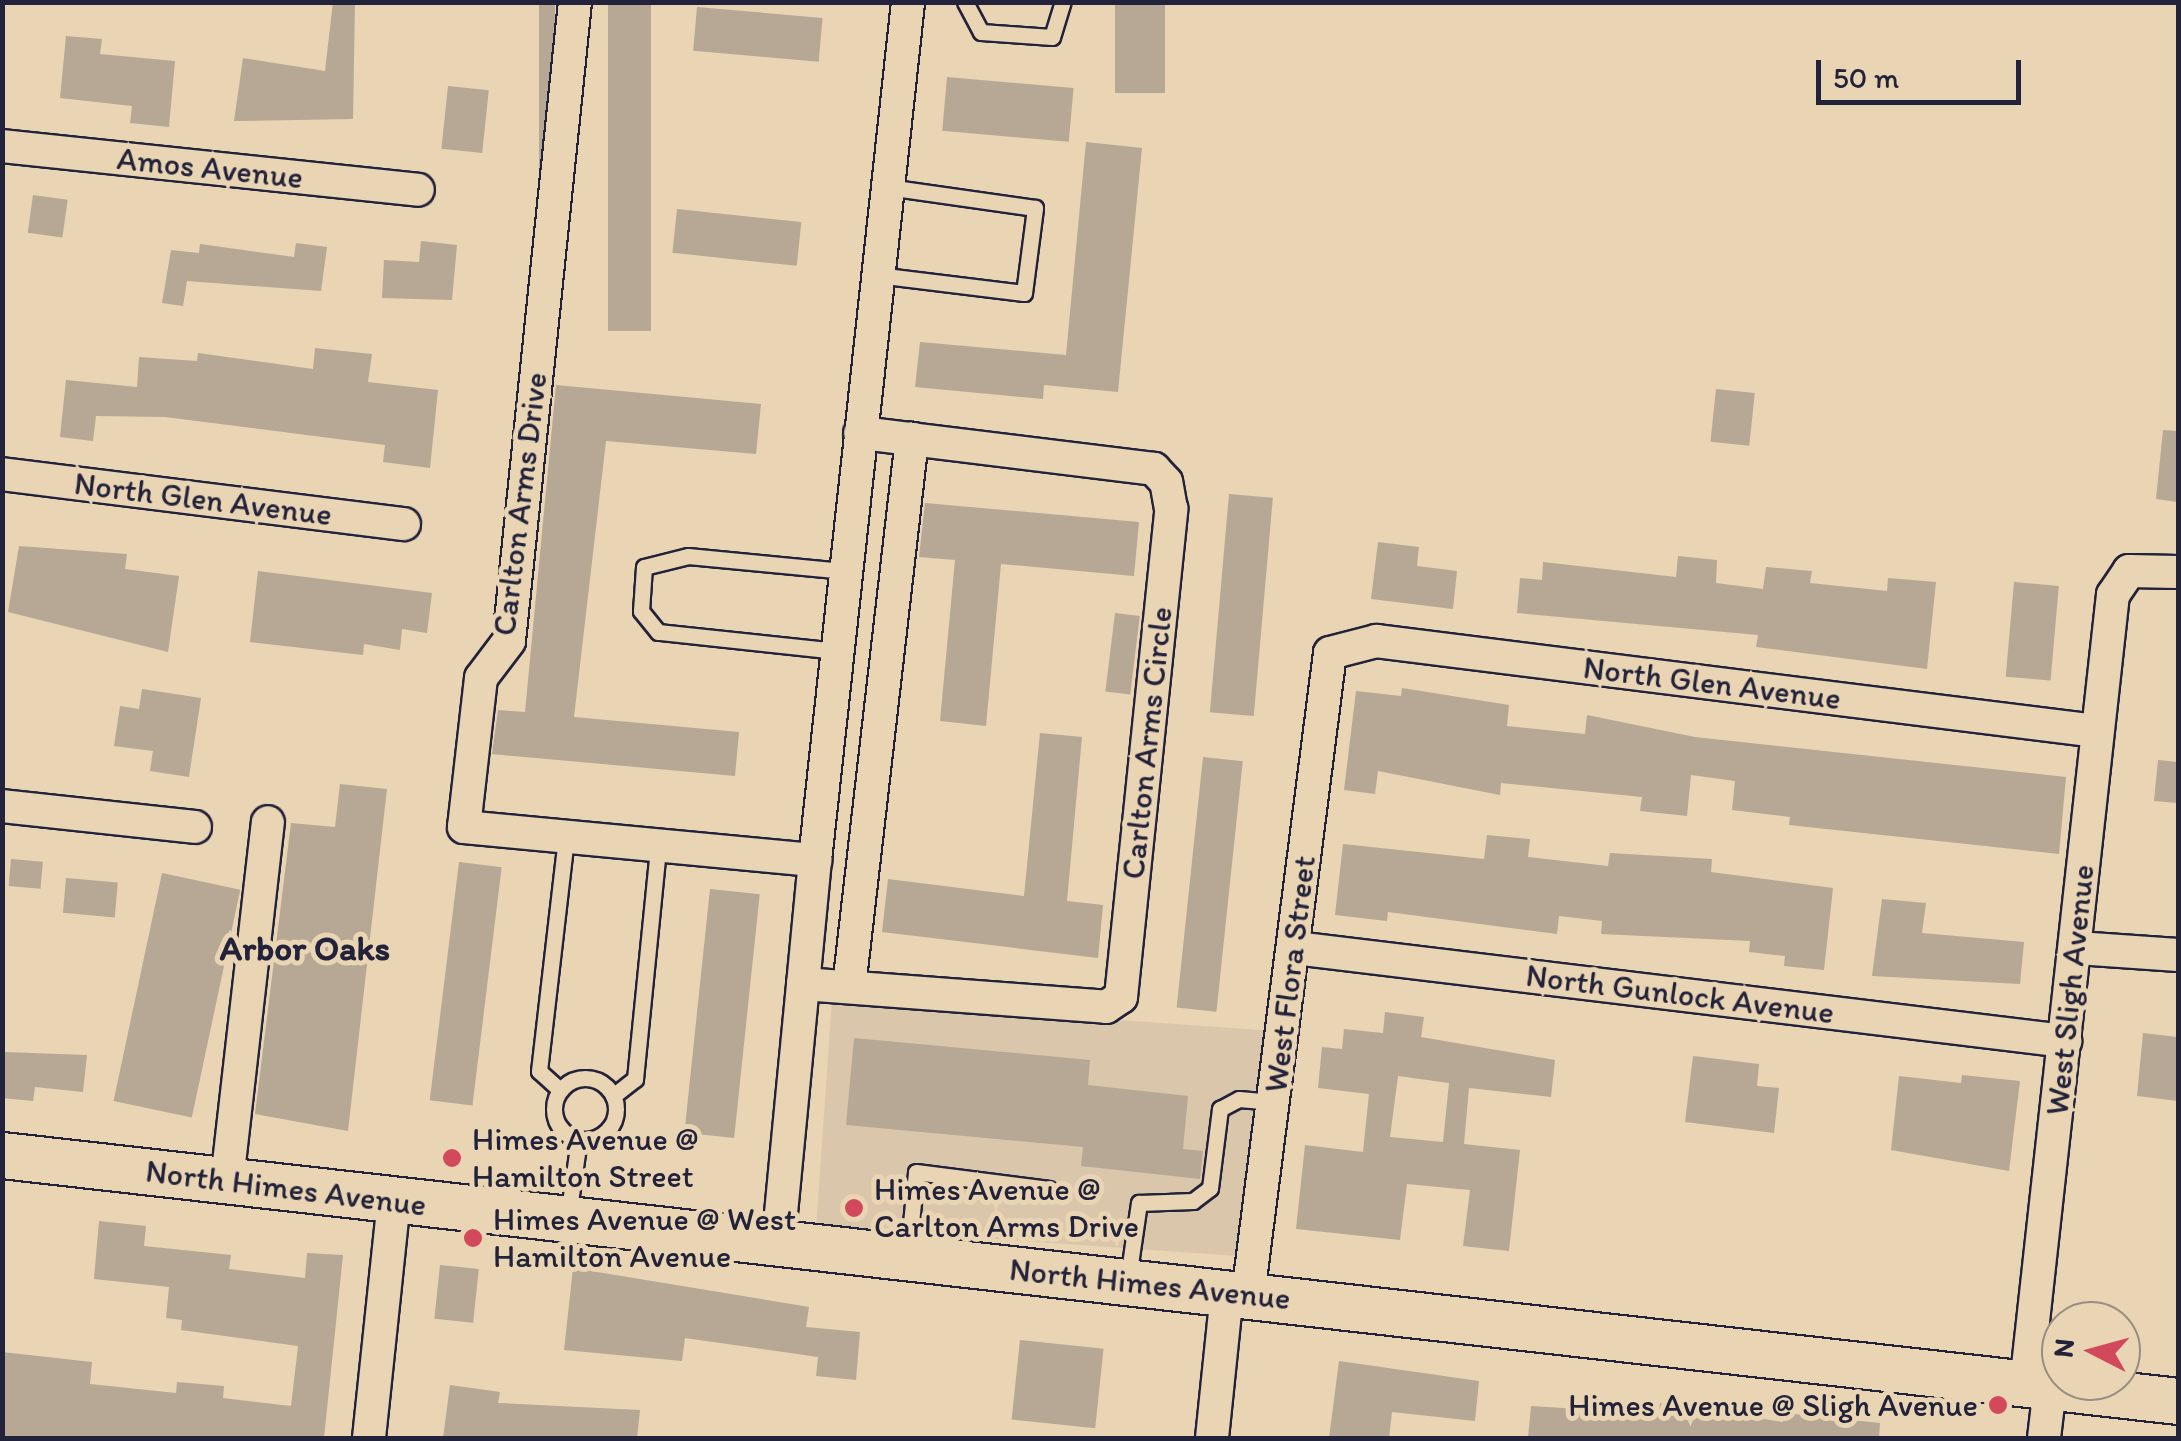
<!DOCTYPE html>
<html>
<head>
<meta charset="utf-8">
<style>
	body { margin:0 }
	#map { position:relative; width:2181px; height:1441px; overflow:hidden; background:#e9d4b3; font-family:Itim,sans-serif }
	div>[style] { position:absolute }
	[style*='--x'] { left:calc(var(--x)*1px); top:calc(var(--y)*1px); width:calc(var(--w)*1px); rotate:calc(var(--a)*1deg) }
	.built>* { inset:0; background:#dac6aa; transform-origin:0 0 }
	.building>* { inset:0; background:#b7a795; transform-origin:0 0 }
	.roads { filter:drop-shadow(2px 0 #22223b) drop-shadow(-2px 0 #22223b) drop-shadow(0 2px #22223b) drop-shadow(0 -2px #22223b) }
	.lane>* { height:15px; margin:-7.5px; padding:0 7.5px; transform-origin:7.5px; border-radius:7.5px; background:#e9d4b3 }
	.lane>.ring { margin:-7.5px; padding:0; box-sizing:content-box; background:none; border:15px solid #e9d4b3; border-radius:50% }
	.street>* { height:32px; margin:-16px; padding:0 16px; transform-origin:16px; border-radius:16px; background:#e9d4b3 }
	.secondary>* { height:45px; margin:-22.5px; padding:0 22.5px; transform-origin:22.5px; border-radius:22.5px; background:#e9d4b3 }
	.dots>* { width:28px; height:28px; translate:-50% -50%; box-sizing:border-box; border:5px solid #e9d4b3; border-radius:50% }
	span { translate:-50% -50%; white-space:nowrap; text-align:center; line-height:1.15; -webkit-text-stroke:10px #e9d4b3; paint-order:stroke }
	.street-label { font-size:32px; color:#22223b }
	.poi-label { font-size:32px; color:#22223b }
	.left { translate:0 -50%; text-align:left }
	.right { translate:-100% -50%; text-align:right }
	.neighbourhood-label { font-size:35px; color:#22223b; font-weight:700 }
	.frame { position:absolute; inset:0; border:5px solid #22223b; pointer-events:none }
	.north { position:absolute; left:2041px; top:1301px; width:100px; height:100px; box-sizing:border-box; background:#e9d4b3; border:2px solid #998d83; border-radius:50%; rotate:276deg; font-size:28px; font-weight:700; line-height:40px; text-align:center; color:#22223b }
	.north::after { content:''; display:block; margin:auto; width:35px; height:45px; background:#d1495b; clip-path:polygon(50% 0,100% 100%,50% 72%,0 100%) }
	.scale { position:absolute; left:1816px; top:60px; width:205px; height:45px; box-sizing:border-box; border:5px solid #22223b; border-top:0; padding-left:12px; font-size:30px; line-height:35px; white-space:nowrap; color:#22223b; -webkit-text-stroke:8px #e9d4b3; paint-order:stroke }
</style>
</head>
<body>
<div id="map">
	<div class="built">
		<div style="left:832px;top:1000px;width:437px;height:227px;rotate:4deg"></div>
	</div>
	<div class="building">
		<div style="clip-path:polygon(333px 2px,355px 2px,353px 119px,234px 121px,243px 58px,325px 71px)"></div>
		<div style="left:539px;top:2px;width:16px;height:251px"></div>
		<div style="left:608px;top:2px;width:43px;height:329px"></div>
		<div style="left:1115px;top:2px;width:50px;height:91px"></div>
		<div style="left:697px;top:7px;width:126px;height:44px;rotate:5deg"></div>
		<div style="clip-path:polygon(66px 36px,102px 39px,100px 54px,175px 61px,169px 127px,130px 123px,132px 106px,60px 98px)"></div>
		<div style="left:947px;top:77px;width:127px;height:54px;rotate:5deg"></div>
		<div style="left:448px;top:86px;width:41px;height:63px;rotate:6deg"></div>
		<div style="clip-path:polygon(1086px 142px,1142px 148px,1118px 392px,1044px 385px,1043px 399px,915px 387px,920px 342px,1066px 355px)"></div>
		<div style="left:33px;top:195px;width:35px;height:38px;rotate:8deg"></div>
		<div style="left:677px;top:209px;width:125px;height:44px;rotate:6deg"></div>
		<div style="clip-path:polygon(421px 241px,457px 245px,452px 300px,382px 298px,384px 260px,419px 262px)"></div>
		<div style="clip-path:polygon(296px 243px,327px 247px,321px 291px,187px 281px,183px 306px,162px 303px,171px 250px,199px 253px,200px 244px,294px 257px)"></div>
		<div style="clip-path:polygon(315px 348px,372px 354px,368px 382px,438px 390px,430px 468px,383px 462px,385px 445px,165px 417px,96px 416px,93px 441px,60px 437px,66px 380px,137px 387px,139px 357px,197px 361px,198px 353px,313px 369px)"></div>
		<div style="clip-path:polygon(556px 385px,761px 404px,756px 454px,606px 441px,574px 717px,739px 732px,735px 776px,492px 754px,498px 710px,525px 712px)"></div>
		<div style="left:1716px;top:389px;width:39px;height:53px;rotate:6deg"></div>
		<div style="clip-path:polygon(2163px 430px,2178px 431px,2178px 502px,2156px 499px)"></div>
		<div style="left:1229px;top:494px;width:44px;height:219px;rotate:5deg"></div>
		<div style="clip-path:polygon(925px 503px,1139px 522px,1134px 576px,1001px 564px,986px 726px,940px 721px,955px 560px,919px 557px)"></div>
		<div style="clip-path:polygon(1378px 542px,1419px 547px,1417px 566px,1457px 571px,1453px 609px,1371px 599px)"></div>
		<div style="clip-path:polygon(19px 546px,127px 554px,125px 569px,179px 576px,168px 652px,8px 612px)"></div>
		<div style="clip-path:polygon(1678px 556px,1717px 560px,1716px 583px,1763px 589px,1766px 567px,1812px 571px,1810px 583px,1887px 591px,1888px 578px,1936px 582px,1927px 669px,1756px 647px,1758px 635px,1517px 613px,1520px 578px,1542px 580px,1543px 562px,1676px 577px)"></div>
		<div style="clip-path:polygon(258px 571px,432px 593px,427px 633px,402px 629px,400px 650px,364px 644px,363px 655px,250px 642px)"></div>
		<div style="left:2014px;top:582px;width:45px;height:95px;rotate:5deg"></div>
		<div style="left:1115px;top:613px;width:25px;height:79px;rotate:7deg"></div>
		<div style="clip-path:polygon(1402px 688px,1509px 705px,1507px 726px,1585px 734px,1587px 715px,1695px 737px,2066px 777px,2059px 854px,1789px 825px,1790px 817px,1732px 810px,1735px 781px,1691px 775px,1687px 816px,1640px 811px,1642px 797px,1501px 783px,1500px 795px,1378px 771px,1375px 794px,1344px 790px,1356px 691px,1401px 696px)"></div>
		<div style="clip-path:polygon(142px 689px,201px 698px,189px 777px,150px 771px,153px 751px,114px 746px,120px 706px,139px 709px)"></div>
		<div style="clip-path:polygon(1040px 733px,1082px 737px,1067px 901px,1103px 905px,1098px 958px,882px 932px,888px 879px,1024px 896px)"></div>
		<div style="left:1203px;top:757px;width:40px;height:252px;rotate:6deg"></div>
		<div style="clip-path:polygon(2158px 760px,2178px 762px,2178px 803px,2154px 801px)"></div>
		<div style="clip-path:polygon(340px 784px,387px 789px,348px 1131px,255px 1114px,291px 823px,335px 827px)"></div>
		<div style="clip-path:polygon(1487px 835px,1530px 839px,1528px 857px,1608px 866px,1610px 853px,1712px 859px,1711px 872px,1833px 888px,1824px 970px,1784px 966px,1785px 956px,1749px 952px,1750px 941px,1601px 934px,1602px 921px,1559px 916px,1557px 934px,1388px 912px,1387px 921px,1335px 915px,1343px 844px,1484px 859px)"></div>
		<div style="left:11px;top:859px;width:32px;height:27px;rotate:5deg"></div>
		<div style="left:459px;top:862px;width:43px;height:240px;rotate:7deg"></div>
		<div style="left:162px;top:873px;width:80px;height:233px;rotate:12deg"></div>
		<div style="left:66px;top:878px;width:52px;height:35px;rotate:5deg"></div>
		<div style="left:710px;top:889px;width:50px;height:245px;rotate:6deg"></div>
		<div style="clip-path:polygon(1882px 899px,1926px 903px,1922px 933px,2024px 942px,2020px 984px,1872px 976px)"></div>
		<div style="clip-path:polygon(evenodd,1385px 1012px,1424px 1017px,1421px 1037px,1555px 1060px,1551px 1097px,1469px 1088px,1464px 1144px,1520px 1150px,1509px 1251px,1463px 1246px,1470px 1190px,1407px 1184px,1400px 1240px,1296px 1229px,1305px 1145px,1363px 1152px,1369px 1094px,1318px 1088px,1322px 1047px,1342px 1049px,1344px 1029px,1383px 1033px,1385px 1012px,1398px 1076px,1449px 1083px,1443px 1142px,1390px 1137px,1398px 1076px)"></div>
		<div style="clip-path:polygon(2143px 1033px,2178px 1037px,2178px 1101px,2137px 1096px)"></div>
		<div style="clip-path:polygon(854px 1038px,1090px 1060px,1088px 1085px,1188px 1096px,1183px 1149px,1203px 1151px,1200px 1179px,1081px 1166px,1083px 1147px,846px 1125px)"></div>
		<div style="clip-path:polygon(4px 1052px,87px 1055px,83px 1092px,35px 1087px,33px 1101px,2px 1098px)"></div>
		<div style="clip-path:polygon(1693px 1056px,1759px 1064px,1757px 1086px,1779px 1088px,1774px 1133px,1685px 1122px)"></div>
		<div style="clip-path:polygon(1962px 1075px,2020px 1081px,2009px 1171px,1891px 1150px,1899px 1076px,1961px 1083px)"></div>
		<div style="clip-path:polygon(99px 1221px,146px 1226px,144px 1246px,231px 1255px,229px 1269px,305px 1278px,307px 1253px,343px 1255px,324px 1438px,2px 1438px,2px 1352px,92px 1362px,90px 1384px,176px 1393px,177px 1382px,224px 1386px,223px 1398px,291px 1406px,298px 1346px,181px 1330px,182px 1320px,166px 1318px,169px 1287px,94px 1279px)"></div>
		<div style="left:440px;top:1265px;width:39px;height:54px;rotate:6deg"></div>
		<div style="clip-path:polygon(573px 1268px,809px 1307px,806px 1327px,860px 1332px,856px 1380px,816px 1376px,818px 1357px,685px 1338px,682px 1361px,564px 1350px)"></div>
		<div style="left:1020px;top:1340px;width:84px;height:80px;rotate:6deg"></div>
		<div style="clip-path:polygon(1339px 1361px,1479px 1381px,1475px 1421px,1392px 1412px,1389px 1438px,1329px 1438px)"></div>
		<div style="clip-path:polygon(450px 1385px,500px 1392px,498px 1403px,640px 1410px,637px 1438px,443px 1438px)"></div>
		<div style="clip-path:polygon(1660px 1403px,1783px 1422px,1784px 1413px,1880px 1423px,1879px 1438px,1528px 1438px,1531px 1406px,1659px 1414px)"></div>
	</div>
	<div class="roads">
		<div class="lane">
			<div style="--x:965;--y:2;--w:34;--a:62"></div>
			<div style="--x:981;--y:32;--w:71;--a:4"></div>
			<div style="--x:1052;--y:37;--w:37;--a:-73"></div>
			<div style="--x:877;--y:275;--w:148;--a:7"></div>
			<div style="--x:1024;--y:293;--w:86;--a:-82.6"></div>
			<div style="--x:1035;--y:208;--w:149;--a:-171.9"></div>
			<div style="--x:837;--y:651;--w:180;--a:-173.9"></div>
			<div style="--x:658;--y:632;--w:27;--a:-129"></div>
			<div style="--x:641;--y:611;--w:44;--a:-86.1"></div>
			<div style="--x:644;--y:567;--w:45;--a:-14"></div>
			<div style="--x:688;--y:556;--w:158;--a:5.5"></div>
			<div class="ring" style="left:554px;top:1078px;width:47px;height:47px"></div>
			<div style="--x:560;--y:1090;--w:28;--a:-138"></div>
			<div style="--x:539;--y:1071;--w:234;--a:-83.4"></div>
			<div style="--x:613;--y:1096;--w:28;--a:-38"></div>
			<div style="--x:635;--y:1079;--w:230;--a:-84.3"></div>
			<div style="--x:568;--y:1216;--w:77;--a:-81.8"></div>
			<div style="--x:908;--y:1254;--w:82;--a:-84.4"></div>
			<div style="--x:916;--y:1172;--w:134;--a:7.3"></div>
			<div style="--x:1128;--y:1278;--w:76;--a:-81.7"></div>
			<div style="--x:1139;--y:1203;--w:54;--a:-2.1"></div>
			<div style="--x:1193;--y:1201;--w:21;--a:-37"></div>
			<div style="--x:1210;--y:1188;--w:80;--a:-82.8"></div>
			<div style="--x:1220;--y:1109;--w:21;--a:-28"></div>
			<div style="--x:1239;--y:1099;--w:34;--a:5"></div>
		</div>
		<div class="street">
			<div style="--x:575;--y:2;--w:642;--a:95.9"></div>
			<div style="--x:509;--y:641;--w:46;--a:127.1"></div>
			<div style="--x:481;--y:678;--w:150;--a:96.5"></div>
			<div style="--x:464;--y:827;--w:353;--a:5.4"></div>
			<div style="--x:815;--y:860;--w:385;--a:95.5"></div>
			<div style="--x:2;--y:146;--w:418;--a:6"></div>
			<div style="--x:2;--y:474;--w:405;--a:7.1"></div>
			<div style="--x:2;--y:806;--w:194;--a:6.2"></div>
			<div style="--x:815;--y:860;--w:863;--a:-83.81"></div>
			<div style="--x:1295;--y:948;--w:776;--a:6.89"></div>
			<div style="--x:2077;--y:948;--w:101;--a:4"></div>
			<div style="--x:803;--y:984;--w:304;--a:4.3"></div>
			<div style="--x:1106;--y:1007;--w:18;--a:-34"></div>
			<div style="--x:1121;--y:997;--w:491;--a:-84.1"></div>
			<div style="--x:1171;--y:509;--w:27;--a:-100"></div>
			<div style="--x:1166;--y:482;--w:18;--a:-133"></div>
			<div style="--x:1154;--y:469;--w:296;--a:-173"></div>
			<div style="--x:849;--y:987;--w:552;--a:-83.44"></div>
			<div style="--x:227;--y:1181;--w:361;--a:-83.5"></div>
			<div style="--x:1248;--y:1295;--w:647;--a:-82.72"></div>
			<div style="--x:1330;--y:653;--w:48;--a:-14.6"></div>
			<div style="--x:1376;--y:641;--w:725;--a:7.13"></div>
			<div style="--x:2026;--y:1385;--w:795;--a:-83.72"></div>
			<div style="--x:2113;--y:595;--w:29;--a:-56"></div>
			<div style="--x:2129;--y:571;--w:49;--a:1.2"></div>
			<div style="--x:369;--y:1438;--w:238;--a:-84"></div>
			<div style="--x:1212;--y:1438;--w:147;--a:-84.1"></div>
			<div style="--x:2044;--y:1438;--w:51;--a:-83.3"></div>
		</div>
		<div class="secondary">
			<div style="--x:2;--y:1155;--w:2190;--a:6.45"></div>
		</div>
	</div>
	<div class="dots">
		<div style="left:452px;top:1158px;background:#d1495b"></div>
		<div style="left:854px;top:1208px;background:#d1495b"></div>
		<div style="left:473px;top:1238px;background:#d1495b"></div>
		<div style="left:1998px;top:1405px;background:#d1495b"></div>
	</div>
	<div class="street-label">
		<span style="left:210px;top:168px;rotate:6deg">Amos Avenue</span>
		<span style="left:203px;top:499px;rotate:7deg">North Glen Avenue</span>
		<span style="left:520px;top:504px;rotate:-83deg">Carlton Arms Drive</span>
		<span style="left:1712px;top:683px;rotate:7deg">North Glen Avenue</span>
		<span style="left:1147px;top:743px;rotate:-84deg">Carlton Arms Circle</span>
		<span style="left:1290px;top:974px;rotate:-83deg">West Flora Street</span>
		<span style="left:2070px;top:990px;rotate:-84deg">West Sligh Avenue</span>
		<span style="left:1680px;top:994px;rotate:7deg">North Gunlock Avenue</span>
		<span style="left:286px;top:1188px;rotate:7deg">North Himes Avenue</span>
		<span style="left:1150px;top:1284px;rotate:6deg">North Himes Avenue</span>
	</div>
	<div class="poi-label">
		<span class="left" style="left:472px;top:1158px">Himes Avenue @<br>Hamilton Street</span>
		<span class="left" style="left:874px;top:1208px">Himes Avenue @<br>Carlton Arms Drive</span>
		<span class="left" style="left:493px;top:1238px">Himes Avenue @ West<br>Hamilton Avenue</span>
		<span class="right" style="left:1978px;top:1405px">Himes Avenue @ Sligh Avenue</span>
	</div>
	<div class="neighbourhood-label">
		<span style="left:305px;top:948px">Arbor Oaks</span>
	</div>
	<div class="frame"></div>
	<div class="north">N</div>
	<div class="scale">50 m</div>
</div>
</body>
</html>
